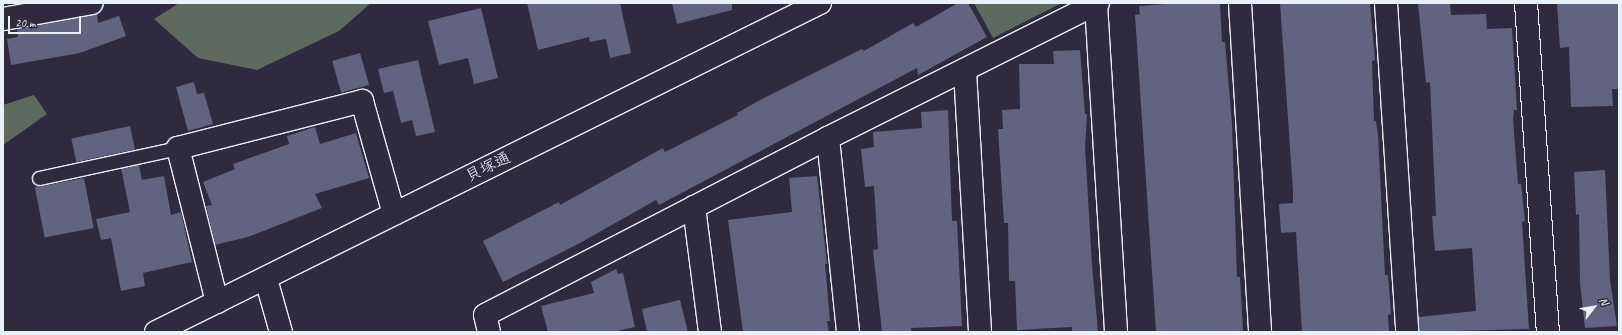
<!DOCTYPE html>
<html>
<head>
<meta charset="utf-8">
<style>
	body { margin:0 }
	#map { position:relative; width:1622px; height:335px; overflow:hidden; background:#2f2a3d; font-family:Caveat,"Klee One",sans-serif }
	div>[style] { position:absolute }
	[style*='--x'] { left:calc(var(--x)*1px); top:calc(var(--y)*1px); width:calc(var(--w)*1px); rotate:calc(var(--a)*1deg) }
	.green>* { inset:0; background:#5e6a60 }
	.building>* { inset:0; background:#616380; transform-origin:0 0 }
	.roads { filter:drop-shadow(1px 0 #e8f1f8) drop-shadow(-1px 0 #e8f1f8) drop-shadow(0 1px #e8f1f8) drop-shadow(0 -1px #e8f1f8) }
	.service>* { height:13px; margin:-6.5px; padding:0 6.5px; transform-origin:6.5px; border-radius:6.5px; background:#2f2a3d }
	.minor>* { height:22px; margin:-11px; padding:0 11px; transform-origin:11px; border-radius:11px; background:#2f2a3d }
	.tertiary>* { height:22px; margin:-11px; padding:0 11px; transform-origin:11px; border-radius:11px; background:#2f2a3d }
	span { translate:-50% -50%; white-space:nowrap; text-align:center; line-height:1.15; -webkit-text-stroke:3px #2f2a3d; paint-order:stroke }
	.street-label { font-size:16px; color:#e8f1f8 }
	.frame { position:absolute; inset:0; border:4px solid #e8f1f8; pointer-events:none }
	.north { position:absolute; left:1574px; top:287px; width:40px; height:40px; -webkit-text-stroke:3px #2f2a3d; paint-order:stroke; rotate:59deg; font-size:11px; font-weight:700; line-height:16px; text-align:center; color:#e8f1f8 }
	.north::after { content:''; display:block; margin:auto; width:14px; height:18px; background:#e8f1f8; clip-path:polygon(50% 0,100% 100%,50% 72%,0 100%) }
	.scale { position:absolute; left:8px; top:16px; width:73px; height:18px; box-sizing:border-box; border:2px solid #e8f1f8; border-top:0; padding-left:5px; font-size:12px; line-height:14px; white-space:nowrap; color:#e8f1f8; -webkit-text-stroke:3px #2f2a3d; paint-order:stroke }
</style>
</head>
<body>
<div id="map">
	<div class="green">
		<div style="clip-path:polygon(179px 3px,371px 3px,339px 31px,257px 70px,198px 58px,154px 19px)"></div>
		<div style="clip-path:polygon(974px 3px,1062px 3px,993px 38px)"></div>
		<div style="clip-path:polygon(34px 95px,47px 114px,3px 145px,3px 105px)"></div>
	</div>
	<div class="building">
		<div style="clip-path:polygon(527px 3px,620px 3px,631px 53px,610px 58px,606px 39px,590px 42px,589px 37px,538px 50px)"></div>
		<div style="clip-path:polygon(672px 3px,732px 3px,732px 10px,677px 24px)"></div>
		<div style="clip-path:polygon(958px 3px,968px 3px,987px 37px,918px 75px,917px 68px,659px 205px,656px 200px,580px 243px,503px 282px,483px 241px,559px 202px,560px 205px,663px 148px,665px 152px,738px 115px,737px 113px,762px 99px,862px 49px,864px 51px,913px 23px,916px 27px)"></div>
		<div style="clip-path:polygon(1179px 3px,1220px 3px,1222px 42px,1225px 42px,1232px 124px,1237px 277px,1240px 277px,1243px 330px,1237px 332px,1156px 332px,1135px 15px,1140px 14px,1139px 6px)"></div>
		<div style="clip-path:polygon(1280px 3px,1370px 3px,1375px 60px,1372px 61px,1374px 121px,1376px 121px,1378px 135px,1385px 275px,1388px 275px,1391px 314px,1388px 315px,1389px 332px,1302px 332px,1296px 232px,1281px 233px,1279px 204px,1293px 203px,1293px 191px)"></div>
		<div style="clip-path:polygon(1418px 3px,1450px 3px,1451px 15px,1486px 14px,1487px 29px,1512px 28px,1517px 110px,1514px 110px,1513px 119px,1518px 184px,1521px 184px,1525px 221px,1522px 222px,1529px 329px,1419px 332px,1419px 317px,1476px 311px,1472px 248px,1435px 251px,1432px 216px,1436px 216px,1430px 82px,1426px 83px)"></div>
		<div style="clip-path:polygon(1557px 3px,1619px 3px,1619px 89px,1612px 89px,1613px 106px,1571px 107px,1569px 47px,1560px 48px)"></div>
		<div style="clip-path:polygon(481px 8px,498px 78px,474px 84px,468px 58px,439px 65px,428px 21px)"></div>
		<div style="clip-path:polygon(97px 14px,98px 23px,119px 16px,126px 36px,80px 53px,11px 65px,7px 39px,18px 37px,17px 29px)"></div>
		<div style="clip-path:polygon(1080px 50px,1085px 114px,1087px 114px,1085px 147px,1092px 265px,1098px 332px,1072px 332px,1072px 327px,1017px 330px,1015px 281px,1009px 281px,1008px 223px,1004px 223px,998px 129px,1003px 129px,1002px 110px,1020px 109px,1019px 64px,1054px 64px,1053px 51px)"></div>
		<div style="left:360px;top:53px;width:33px;height:29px;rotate:74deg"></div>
		<div style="clip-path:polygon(418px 60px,435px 132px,416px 136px,412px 120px,401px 123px,393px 91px,384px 93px,378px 69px)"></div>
		<div style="clip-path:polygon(194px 82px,197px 94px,204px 93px,213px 124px,188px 131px,176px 87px)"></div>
		<div style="clip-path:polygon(948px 110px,952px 221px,957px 221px,962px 326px,911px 328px,912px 332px,882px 332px,873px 250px,878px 249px,874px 186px,865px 187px,861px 149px,874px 147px,873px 132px,922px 128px,921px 112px)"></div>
		<div style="left:130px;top:126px;width:24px;height:60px;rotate:78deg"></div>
		<div style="clip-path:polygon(315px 127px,320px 144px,356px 133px,369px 178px,315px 194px,322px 208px,248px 237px,215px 245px,206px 206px,212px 205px,203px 182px,235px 169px,233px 164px,289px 144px,287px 136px)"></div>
		<div style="clip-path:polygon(139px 165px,142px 180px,164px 176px,171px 215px,181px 212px,192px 262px,143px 273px,145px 286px,121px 291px,111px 238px,101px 240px,96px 219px,130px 212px,121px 168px)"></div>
		<div style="clip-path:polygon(1605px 170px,1610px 280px,1617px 326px,1585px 328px,1580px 283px,1579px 214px,1576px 215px,1574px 172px)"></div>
		<div style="clip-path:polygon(817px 176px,827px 264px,825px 264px,830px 321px,827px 321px,829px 332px,743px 332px,728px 220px,792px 212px,789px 178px)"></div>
		<div style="left:84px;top:178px;width:51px;height:50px;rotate:79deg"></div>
		<div style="clip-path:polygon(616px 269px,618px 274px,623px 273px,635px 327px,613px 332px,548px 332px,541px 306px,594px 293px,591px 282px)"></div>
		<div style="clip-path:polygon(680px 300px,688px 332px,647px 332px,642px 309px)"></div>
	</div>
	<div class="roads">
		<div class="service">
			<div style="--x:39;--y:178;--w:142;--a:-12.2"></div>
		</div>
		<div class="minor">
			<div style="--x:1240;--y:3;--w:330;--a:86.5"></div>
			<div style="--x:1386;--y:3;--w:330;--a:86.3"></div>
			<div style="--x:1526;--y:3;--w:330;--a:86.2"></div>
			<div style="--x:1096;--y:4;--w:329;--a:86.5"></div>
			<div style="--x:3;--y:19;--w:90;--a:-10.2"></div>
			<div style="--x:965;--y:71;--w:261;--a:86.7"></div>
			<div style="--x:828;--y:138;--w:195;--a:84.1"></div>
			<div style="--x:694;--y:207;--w:126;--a:82.7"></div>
			<div style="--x:217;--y:302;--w:159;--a:-104.2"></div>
			<div style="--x:178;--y:148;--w:190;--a:-14.3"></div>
			<div style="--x:362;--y:101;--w:117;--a:74.2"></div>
			<div style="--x:489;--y:332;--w:17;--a:-103"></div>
			<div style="--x:485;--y:315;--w:386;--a:-27.3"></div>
			<div style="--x:828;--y:138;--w:302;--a:-26.6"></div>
		</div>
		<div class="tertiary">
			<div style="--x:266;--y:279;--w:55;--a:74.2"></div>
			<div style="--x:156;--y:332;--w:741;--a:-26.36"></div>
		</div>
	</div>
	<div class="street-label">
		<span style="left:488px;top:167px;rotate:-26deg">貝塚通</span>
	</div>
	<div class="frame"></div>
	<div class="north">N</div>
	<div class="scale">20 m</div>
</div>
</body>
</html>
